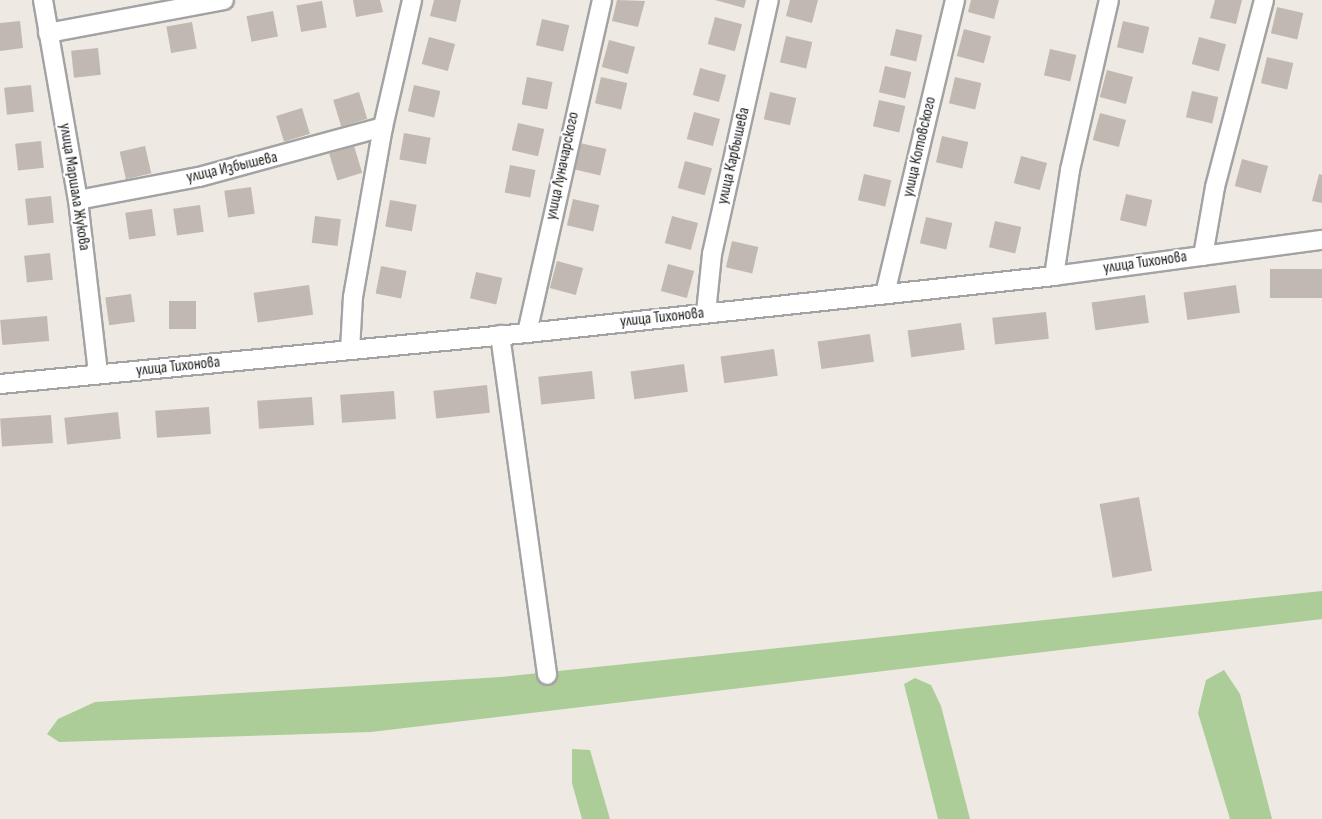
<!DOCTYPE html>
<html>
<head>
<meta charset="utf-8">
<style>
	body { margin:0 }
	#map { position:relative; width:1322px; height:819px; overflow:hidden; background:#eee9e2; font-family:"Sofia Sans Condensed",sans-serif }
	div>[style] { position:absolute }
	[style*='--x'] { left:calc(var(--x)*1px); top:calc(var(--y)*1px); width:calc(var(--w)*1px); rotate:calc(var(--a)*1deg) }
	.forest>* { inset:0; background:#accd97 }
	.building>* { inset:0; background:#c2b8b2; transform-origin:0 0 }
	.roads { filter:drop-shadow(2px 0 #a3a3a3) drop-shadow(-2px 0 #a3a3a3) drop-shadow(0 2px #a3a3a3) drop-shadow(0 -2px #a3a3a3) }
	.minor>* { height:18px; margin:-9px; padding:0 9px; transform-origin:9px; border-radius:9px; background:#fff }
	span { translate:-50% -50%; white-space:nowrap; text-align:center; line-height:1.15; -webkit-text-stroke:4.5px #fff; paint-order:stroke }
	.street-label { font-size:16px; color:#1c1c1c }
</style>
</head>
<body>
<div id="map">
	<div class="forest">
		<div style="clip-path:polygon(1322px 591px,1322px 619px,371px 732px,59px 742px,47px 734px,58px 719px,95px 702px,501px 677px)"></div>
		<div style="clip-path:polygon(1224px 670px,1240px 694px,1272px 819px,1230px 819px,1198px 713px,1206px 680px)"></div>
		<div style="clip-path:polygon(915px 678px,931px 685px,941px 706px,970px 819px,938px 819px,904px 684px)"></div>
		<div style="clip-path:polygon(572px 749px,590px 750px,610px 819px,582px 819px,572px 783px)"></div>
	</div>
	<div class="building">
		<div style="clip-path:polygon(353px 0,380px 0,383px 12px,356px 17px)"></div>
		<div style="clip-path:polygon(434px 0,461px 0,456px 22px,430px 16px)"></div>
		<div style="clip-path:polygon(617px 0,645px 1px,638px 27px,612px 21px)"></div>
		<div style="clip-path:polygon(715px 0,746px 0,744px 8px)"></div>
		<div style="clip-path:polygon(790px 0,818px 0,812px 23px,786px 16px)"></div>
		<div style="clip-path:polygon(971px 0,999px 0,994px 19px,968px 12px)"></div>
		<div style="clip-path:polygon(1215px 0,1242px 0,1236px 24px,1210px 18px)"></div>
		<div style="left:322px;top:1px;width:27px;height:26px;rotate:80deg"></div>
		<div style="left:1277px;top:7px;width:27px;height:27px;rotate:13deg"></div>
		<div style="left:273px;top:11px;width:26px;height:27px;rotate:79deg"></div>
		<div style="left:715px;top:17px;width:28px;height:28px;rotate:15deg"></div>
		<div style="left:542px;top:19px;width:28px;height:27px;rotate:13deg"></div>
		<div style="clip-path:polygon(20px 21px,23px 48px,0 51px,0 23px)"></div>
		<div style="left:1123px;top:21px;width:27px;height:27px;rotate:13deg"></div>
		<div style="left:192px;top:22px;width:27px;height:26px;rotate:80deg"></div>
		<div style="left:896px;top:29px;width:27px;height:27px;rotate:13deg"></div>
		<div style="left:964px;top:29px;width:28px;height:28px;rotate:15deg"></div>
		<div style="left:786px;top:36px;width:27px;height:27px;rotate:13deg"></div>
		<div style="left:429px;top:37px;width:27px;height:28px;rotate:15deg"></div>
		<div style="left:1199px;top:37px;width:28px;height:28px;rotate:15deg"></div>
		<div style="left:609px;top:40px;width:27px;height:28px;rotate:15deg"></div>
		<div style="left:98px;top:48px;width:27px;height:27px;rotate:84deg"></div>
		<div style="left:1050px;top:49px;width:27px;height:27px;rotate:13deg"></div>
		<div style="left:1267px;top:57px;width:27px;height:27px;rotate:13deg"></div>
		<div style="left:885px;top:66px;width:27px;height:27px;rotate:13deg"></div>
		<div style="left:700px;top:68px;width:27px;height:28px;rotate:15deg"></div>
		<div style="left:1107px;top:70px;width:27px;height:28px;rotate:15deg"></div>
		<div style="left:527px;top:77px;width:26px;height:28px;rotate:11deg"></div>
		<div style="left:601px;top:77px;width:27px;height:27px;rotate:13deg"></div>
		<div style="left:955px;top:77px;width:27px;height:27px;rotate:13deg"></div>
		<div style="left:31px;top:85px;width:27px;height:27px;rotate:84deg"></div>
		<div style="left:414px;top:85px;width:27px;height:27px;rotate:13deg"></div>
		<div style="left:1192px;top:91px;width:27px;height:27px;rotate:13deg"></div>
		<div style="left:359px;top:92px;width:28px;height:27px;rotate:73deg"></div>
		<div style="left:770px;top:92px;width:27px;height:28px;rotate:13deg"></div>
		<div style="left:879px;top:100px;width:27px;height:27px;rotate:13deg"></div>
		<div style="left:302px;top:108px;width:27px;height:27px;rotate:73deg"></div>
		<div style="left:694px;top:112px;width:27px;height:28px;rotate:15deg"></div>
		<div style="left:1100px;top:113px;width:27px;height:28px;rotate:15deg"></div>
		<div style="left:518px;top:123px;width:27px;height:28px;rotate:13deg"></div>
		<div style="left:404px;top:133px;width:27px;height:27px;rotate:10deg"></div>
		<div style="left:942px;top:136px;width:27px;height:27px;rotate:13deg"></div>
		<div style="left:41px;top:141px;width:27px;height:26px;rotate:84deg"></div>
		<div style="left:580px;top:143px;width:27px;height:27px;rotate:13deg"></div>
		<div style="left:145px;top:146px;width:28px;height:26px;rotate:77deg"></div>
		<div style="left:354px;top:146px;width:28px;height:26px;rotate:73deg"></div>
		<div style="left:1021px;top:156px;width:27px;height:28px;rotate:15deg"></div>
		<div style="left:1242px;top:159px;width:27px;height:28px;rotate:15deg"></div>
		<div style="left:685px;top:161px;width:28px;height:28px;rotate:15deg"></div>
		<div style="left:510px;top:165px;width:26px;height:28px;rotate:11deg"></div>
		<div style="left:864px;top:174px;width:28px;height:27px;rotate:13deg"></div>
		<div style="clip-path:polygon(1319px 174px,1322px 175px,1322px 203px,1312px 201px)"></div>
		<div style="left:251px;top:187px;width:27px;height:27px;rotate:82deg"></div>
		<div style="left:1126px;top:194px;width:27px;height:27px;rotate:13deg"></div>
		<div style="left:51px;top:196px;width:27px;height:26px;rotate:84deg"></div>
		<div style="left:573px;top:199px;width:27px;height:27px;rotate:13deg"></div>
		<div style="left:390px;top:200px;width:27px;height:27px;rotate:10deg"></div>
		<div style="left:200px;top:205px;width:27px;height:27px;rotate:82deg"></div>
		<div style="left:152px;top:209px;width:27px;height:27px;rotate:82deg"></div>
		<div style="left:315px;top:216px;width:26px;height:27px;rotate:7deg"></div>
		<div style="left:672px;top:216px;width:27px;height:28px;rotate:15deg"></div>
		<div style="left:926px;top:217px;width:27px;height:27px;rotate:13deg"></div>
		<div style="left:995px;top:221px;width:27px;height:27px;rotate:13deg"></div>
		<div style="left:732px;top:241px;width:27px;height:27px;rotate:13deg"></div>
		<div style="left:50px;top:253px;width:27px;height:26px;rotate:84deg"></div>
		<div style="left:557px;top:261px;width:27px;height:28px;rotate:15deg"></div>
		<div style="left:668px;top:264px;width:27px;height:28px;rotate:15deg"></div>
		<div style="left:381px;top:266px;width:26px;height:28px;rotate:11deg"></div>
		<div style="left:1322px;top:269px;width:29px;height:52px;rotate:90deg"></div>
		<div style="left:476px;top:272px;width:27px;height:27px;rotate:13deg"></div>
		<div style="left:309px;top:285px;width:30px;height:56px;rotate:82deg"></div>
		<div style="left:1236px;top:285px;width:28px;height:53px;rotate:82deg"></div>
		<div style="left:131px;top:294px;width:28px;height:26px;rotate:82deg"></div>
		<div style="left:1145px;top:295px;width:28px;height:54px;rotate:82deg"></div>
		<div style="left:196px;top:301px;width:28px;height:27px;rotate:90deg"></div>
		<div style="left:1046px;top:312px;width:27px;height:54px;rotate:84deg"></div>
		<div style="left:47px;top:316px;width:25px;height:47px;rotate:85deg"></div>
		<div style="left:961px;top:323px;width:27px;height:54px;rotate:82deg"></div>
		<div style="left:870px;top:334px;width:28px;height:53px;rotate:82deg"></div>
		<div style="left:774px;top:349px;width:27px;height:54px;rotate:82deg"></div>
		<div style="left:684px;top:364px;width:28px;height:54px;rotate:82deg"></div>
		<div style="left:592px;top:371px;width:28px;height:54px;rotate:84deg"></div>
		<div style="left:487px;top:385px;width:28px;height:54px;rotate:84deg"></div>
		<div style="left:394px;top:391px;width:28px;height:54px;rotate:86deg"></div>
		<div style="left:312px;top:397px;width:28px;height:55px;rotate:86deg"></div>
		<div style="left:209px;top:407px;width:27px;height:54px;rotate:86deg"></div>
		<div style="left:118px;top:412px;width:27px;height:54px;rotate:84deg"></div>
		<div style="left:51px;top:415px;width:28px;height:51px;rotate:86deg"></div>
		<div style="left:1139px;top:497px;width:75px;height:40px;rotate:80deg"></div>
	</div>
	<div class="roads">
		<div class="minor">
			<div style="--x:43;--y:0;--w:203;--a:80.1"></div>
			<div style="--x:78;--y:200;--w:175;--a:83.4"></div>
			<div style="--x:48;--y:33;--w:179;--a:-10.6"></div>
			<div style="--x:78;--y:200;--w:123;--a:-10.8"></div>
			<div style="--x:199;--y:177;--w:191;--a:-15.2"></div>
			<div style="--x:1203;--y:256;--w:70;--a:-80.1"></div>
			<div style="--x:1215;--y:187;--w:193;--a:-75.3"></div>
			<div style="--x:1054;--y:276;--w:107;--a:-81.4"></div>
			<div style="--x:1070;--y:170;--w:174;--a:-77.1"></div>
			<div style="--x:885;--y:294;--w:302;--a:-76.6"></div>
			<div style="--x:706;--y:313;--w:59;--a:-84.2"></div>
			<div style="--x:712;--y:254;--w:260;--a:-77.4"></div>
			<div style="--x:527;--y:333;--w:341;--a:-77.3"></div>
			<div style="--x:500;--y:335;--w:343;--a:82.1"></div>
			<div style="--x:350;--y:350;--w:53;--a:-86.8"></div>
			<div style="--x:353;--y:297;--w:173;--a:-80"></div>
			<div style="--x:383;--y:127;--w:130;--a:-77.1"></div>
			<div style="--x:0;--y:384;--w:529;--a:-5.53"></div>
			<div style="--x:527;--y:333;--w:530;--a:-6.17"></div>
			<div style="--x:1054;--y:276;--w:270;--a:-7.7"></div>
		</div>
	</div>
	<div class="street-label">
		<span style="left:920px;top:147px;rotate:-77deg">улица Котовского</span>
		<span style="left:734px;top:156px;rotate:-77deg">улица Карбышева</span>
		<span style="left:563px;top:166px;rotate:-78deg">улица Луначарского</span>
		<span style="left:232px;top:168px;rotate:-13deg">улица Избышева</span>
		<span style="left:74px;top:187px;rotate:81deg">улица Маршала Жукова</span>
		<span style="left:1145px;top:263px;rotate:-8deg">улица Тихонова</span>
		<span style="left:662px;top:318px;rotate:-6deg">улица Тихонова</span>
		<span style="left:178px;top:367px;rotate:-6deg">улица Тихонова</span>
	</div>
</div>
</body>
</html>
